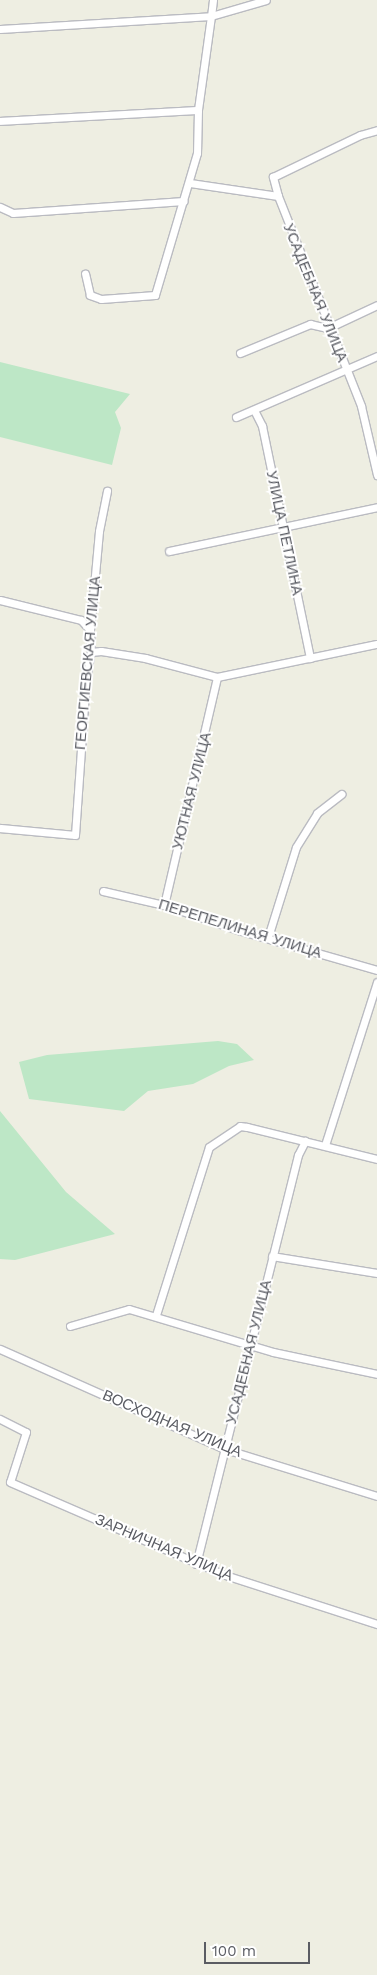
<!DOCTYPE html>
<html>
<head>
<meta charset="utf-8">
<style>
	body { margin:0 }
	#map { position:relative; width:377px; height:1975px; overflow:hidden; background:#eeeee2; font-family:"Work Sans",sans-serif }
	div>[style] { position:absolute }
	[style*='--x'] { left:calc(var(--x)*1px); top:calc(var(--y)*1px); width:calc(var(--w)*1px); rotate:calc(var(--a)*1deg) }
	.green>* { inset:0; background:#bde7c6 }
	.roads { filter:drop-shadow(1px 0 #babbc1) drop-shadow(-1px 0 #babbc1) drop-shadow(0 1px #babbc1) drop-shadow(0 -1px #babbc1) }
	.minor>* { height:7px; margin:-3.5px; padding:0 3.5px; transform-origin:3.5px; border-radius:3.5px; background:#fff }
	span { translate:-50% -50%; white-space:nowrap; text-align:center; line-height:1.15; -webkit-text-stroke:4px #fff; paint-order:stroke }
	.street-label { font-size:15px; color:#5a5c63 }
	.scale { position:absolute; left:204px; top:1942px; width:106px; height:22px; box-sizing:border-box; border:2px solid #5a5c63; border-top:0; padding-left:6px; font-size:15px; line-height:18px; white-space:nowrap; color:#5a5c63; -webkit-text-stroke:4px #fff; paint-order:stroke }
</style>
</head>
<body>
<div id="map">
	<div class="green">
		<div style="clip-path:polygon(0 362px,130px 394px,115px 412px,121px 428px,112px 465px,0 437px)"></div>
		<div style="clip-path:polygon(218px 1041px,237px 1044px,254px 1060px,229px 1066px,193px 1084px,148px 1091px,124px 1111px,29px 1099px,19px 1062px,47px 1055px)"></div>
		<div style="clip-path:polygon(0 1111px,66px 1192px,115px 1234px,15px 1260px,0 1259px)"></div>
	</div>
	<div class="roads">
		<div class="minor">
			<div style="--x:213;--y:0;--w:16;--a:97"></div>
			<div style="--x:211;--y:16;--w:57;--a:-16.2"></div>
			<div style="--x:0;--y:29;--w:211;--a:-3.5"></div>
			<div style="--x:211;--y:16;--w:95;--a:97.9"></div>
			<div style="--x:198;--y:110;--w:43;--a:91.3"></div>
			<div style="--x:197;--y:153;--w:148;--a:106.5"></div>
			<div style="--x:155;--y:295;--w:54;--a:175.8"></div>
			<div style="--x:101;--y:299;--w:12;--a:-160"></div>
			<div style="--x:90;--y:295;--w:22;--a:-103"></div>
			<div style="--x:0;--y:121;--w:198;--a:-3.2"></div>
			<div style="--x:190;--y:183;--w:89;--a:8.4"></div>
			<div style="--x:278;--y:196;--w:226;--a:68.4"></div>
			<div style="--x:361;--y:406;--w:71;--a:76.9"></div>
			<div style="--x:278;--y:196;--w:20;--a:-105"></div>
			<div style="--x:273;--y:177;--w:97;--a:-25.8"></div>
			<div style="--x:360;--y:135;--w:18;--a:-16"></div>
			<div style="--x:0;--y:207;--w:14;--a:25"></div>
			<div style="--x:13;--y:213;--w:171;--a:-4"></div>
			<div style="--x:240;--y:353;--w:76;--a:-22.5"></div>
			<div style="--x:310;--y:324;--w:18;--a:13"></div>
			<div style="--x:328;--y:328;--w:54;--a:-25.1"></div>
			<div style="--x:254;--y:410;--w:18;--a:63"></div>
			<div style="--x:262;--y:426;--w:237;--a:78.3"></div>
			<div style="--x:236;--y:417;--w:154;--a:-23.4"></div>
			<div style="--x:169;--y:551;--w:213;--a:-11.9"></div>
			<div style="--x:0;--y:600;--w:83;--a:13.9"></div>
			<div style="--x:81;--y:620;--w:13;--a:48"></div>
			<div style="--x:91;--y:652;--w:10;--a:-6"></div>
			<div style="--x:101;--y:651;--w:45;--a:9"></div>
			<div style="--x:145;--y:658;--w:74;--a:14.8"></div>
			<div style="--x:217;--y:677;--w:163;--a:-11.7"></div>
			<div style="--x:0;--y:828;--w:75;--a:5.3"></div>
			<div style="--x:75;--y:835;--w:156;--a:-86"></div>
			<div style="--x:86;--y:679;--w:27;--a:-80"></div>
			<div style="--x:91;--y:652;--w:22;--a:-93"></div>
			<div style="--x:90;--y:630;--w:99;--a:-84.8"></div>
			<div style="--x:99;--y:531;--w:41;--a:-78.7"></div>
			<div style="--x:103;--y:891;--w:63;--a:12.9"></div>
			<div style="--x:164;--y:905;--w:81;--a:18.7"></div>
			<div style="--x:241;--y:931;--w:141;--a:16"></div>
			<div style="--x:164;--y:905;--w:234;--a:-76.9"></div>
			<div style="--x:268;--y:937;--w:94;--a:-72.7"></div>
			<div style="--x:296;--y:847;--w:40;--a:-58"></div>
			<div style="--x:317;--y:813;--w:31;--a:-38"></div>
			<div style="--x:325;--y:1145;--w:171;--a:-72.3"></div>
			<div style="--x:272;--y:1256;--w:106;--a:9.2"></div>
			<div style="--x:156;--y:1315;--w:176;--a:-72.5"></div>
			<div style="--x:209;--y:1147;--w:37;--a:-34"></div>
			<div style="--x:240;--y:1126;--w:7;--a:8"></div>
			<div style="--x:247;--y:1127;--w:134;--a:13.8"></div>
			<div style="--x:70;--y:1326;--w:61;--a:-16.1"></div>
			<div style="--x:129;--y:1309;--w:150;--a:16.6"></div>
			<div style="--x:273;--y:1352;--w:106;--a:11.9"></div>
			<div style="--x:0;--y:1349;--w:246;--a:24"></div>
			<div style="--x:225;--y:1449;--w:159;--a:17.2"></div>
			<div style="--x:0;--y:1419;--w:29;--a:27"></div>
			<div style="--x:26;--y:1432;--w:52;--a:107.7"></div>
			<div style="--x:10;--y:1482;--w:234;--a:23.4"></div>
			<div style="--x:225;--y:1575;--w:160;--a:17.9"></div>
			<div style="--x:196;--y:1564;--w:422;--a:-76"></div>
			<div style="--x:298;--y:1155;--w:16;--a:-63"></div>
		</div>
	</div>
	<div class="street-label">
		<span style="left:315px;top:293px;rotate:68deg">УСАДЕБНАЯ УЛИЦА</span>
		<span style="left:284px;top:533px;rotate:78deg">УЛИЦА ПЕТЛИНА</span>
		<span style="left:88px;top:663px;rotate:-85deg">ГЕОРГИЕВСКАЯ УЛИЦА</span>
		<span style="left:192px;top:791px;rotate:-76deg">УЮТНАЯ УЛИЦА</span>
		<span style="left:240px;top:929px;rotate:17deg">ПЕРЕПЕЛИНАЯ УЛИЦА</span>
		<span style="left:249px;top:1352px;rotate:-76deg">УСАДЕБНАЯ УЛИЦА</span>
		<span style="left:172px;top:1424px;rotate:23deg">ВОСХОДНАЯ УЛИЦА</span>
		<span style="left:164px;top:1548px;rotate:23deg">ЗАРНИЧНАЯ УЛИЦА</span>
	</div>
	<div class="scale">100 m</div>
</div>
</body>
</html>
